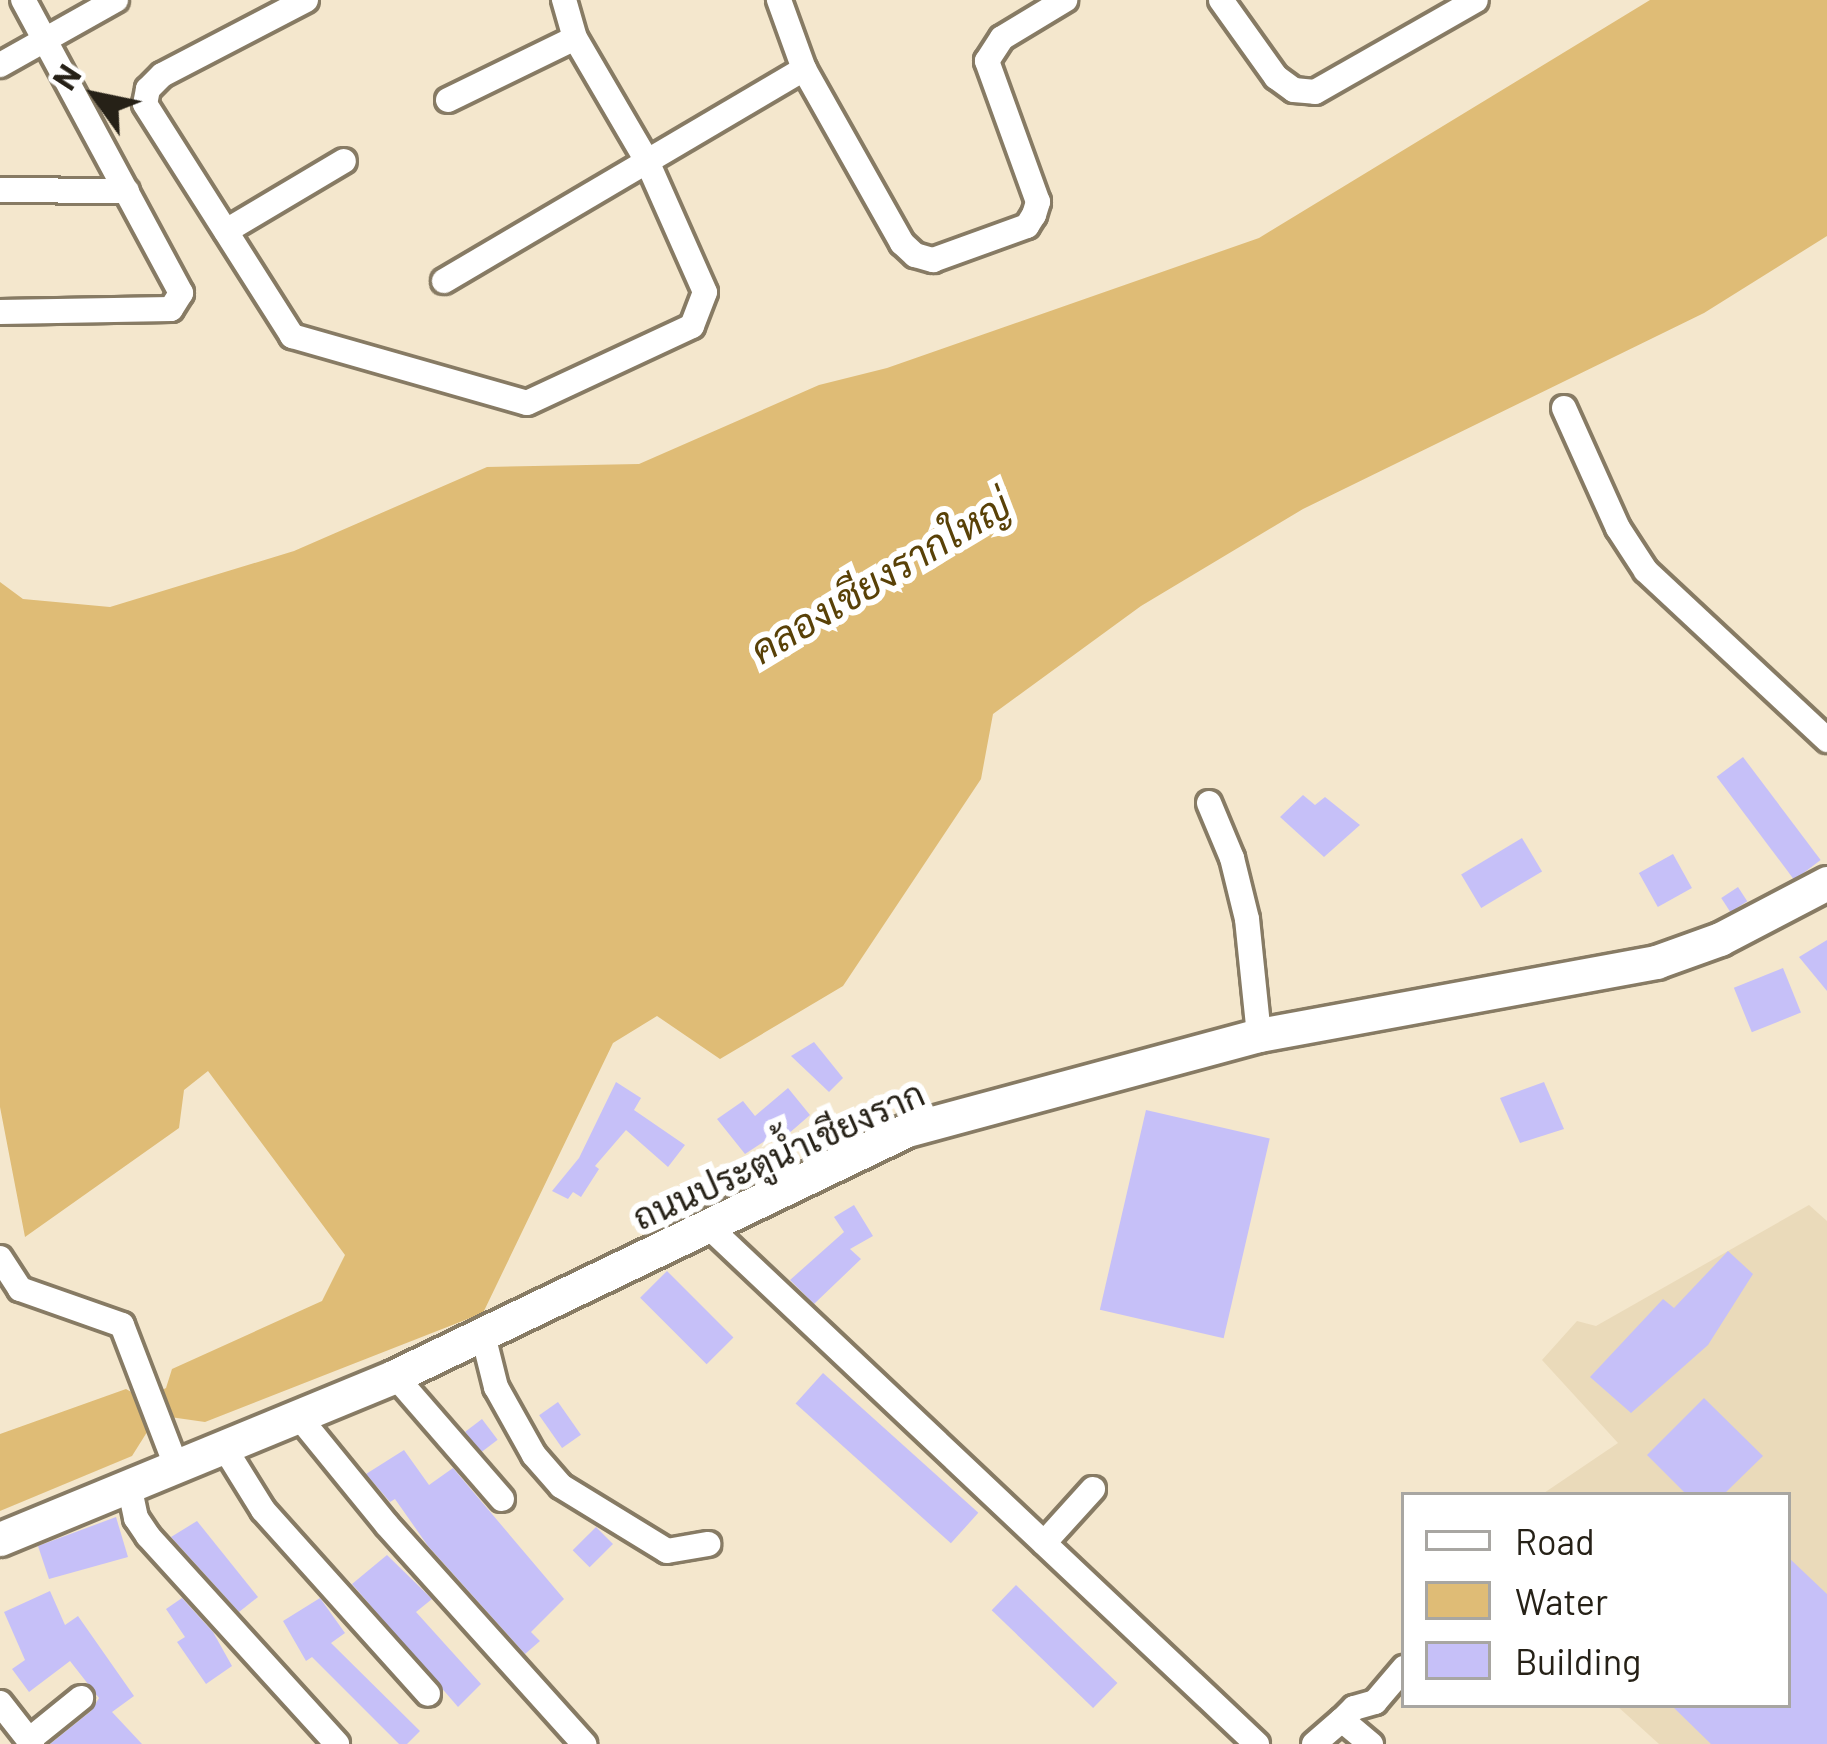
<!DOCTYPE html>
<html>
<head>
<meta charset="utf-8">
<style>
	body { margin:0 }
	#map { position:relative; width:1827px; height:1744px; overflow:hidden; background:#f4e7cd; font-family:Barlow,Sarabun,sans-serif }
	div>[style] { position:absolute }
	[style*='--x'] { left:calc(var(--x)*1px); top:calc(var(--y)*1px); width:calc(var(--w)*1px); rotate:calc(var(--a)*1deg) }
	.built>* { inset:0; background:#eadaba }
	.water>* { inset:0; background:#dfbc76 }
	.building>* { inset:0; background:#c6c0f8; transform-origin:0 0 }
	.roads { filter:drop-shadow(3px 0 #877b64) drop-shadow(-3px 0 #877b64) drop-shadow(0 3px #877b64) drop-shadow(0 -3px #877b64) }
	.street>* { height:24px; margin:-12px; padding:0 12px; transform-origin:12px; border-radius:12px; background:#fff }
	.secondary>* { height:33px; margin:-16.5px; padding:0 16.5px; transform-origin:16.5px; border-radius:16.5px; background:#fff }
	span { translate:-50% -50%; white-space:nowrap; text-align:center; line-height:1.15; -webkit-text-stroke:12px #fff; paint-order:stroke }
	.street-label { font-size:36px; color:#262117 }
	.water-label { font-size:39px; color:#594107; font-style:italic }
	.legend { position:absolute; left:1401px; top:1492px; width:390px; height:216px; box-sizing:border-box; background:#fff; border:3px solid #a8a6a2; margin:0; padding:15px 21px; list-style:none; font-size:36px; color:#262117 }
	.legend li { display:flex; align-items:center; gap:24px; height:60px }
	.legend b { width:60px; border:3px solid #a8a6a2 }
	.north { position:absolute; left:36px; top:36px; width:120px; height:120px; -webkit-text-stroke:9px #fff; paint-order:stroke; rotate:303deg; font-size:33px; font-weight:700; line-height:48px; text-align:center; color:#262117 }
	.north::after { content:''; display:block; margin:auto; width:42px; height:54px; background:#262117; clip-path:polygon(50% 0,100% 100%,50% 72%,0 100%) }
</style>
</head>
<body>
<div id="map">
	<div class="built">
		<div style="clip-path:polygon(1809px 1205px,1827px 1221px,1827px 1744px,1659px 1744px,1616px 1705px,1788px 1705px,1788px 1495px,1541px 1495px,1618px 1443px,1542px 1360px,1577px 1321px,1596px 1326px)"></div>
	</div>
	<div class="water">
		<div style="clip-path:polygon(1650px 0,1827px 0,1827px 236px,1704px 313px,1303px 509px,1141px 606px,993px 714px,981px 779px,843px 986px,720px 1059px,657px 1016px,613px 1043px,483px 1313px,205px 1422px,170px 1417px,149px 1429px,132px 1456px,0 1511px,0 1434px,126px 1389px,144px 1399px,166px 1388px,172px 1369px,322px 1301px,345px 1255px,208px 1071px,184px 1090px,179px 1128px,25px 1237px,0 1107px,0 582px,23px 599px,110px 607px,294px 551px,487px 467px,639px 464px,819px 385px,887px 368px,1259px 238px)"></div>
	</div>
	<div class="building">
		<div style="left:1743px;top:757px;width:129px;height:33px;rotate:53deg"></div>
		<div style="clip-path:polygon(1303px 795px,1315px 805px,1325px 797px,1360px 825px,1324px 857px,1280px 817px)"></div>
		<div style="left:1522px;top:838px;width:39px;height:71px;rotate:59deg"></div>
		<div style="left:1673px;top:854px;width:39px;height:39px;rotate:61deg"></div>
		<div style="left:1738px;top:887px;width:17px;height:20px;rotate:57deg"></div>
		<div style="clip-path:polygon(1827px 940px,1827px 991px,1799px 957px)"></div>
		<div style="left:1783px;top:968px;width:48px;height:53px;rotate:68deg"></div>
		<div style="clip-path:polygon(814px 1042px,843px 1078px,829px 1092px,791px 1056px)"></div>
		<div style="clip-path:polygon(616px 1082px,641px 1098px,634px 1110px,685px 1145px,668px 1167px,626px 1130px,595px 1166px,599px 1169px,581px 1197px,573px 1192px,568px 1199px,552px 1191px,579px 1158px)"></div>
		<div style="clip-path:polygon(1544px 1082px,1564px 1129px,1520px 1143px,1500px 1098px)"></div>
		<div style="clip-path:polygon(788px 1088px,810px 1115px,787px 1135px,783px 1129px,745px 1154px,717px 1119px,743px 1101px,755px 1116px)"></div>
		<div style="left:1146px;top:1110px;width:127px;height:205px;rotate:13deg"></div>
		<div style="clip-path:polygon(854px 1205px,873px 1236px,850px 1249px,861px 1259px,814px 1304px,790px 1280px,844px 1232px,834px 1217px)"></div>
		<div style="clip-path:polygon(1728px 1251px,1753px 1274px,1708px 1345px,1631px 1413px,1590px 1377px,1663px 1299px,1674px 1308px)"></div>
		<div style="left:667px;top:1271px;width:94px;height:38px;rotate:45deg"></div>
		<div style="left:823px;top:1373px;width:209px;height:41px;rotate:42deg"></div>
		<div style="clip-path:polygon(1704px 1398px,1763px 1456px,1723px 1495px,1687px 1495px,1647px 1455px)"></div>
		<div style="left:558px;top:1402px;width:40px;height:23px;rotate:55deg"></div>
		<div style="left:482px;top:1419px;width:26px;height:21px;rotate:53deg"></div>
		<div style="clip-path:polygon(404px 1450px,429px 1485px,453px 1468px,564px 1599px,531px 1632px,540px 1641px,525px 1654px,428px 1546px,395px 1499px,390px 1502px,366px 1474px)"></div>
		<div style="clip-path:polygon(116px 1517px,128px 1557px,49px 1579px,38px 1546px)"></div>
		<div style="clip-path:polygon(197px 1521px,258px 1597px,239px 1612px,171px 1537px)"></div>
		<div style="left:596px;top:1527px;width:24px;height:33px;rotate:45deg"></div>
		<div style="clip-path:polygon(387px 1555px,432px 1599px,416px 1612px,481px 1684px,458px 1707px,352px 1584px)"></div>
		<div style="clip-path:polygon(1788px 1557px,1827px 1594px,1827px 1744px,1711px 1744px,1671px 1705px,1788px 1705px)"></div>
		<div style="left:1016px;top:1585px;width:141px;height:35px;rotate:44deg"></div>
		<div style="clip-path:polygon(50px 1591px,65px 1625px,78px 1616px,134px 1696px,112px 1712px,142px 1744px,50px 1744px,91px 1711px,99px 1698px,70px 1661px,29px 1692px,12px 1669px,25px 1660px,4px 1612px)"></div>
		<div style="clip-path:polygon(182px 1598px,213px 1632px,232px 1666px,206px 1684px,177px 1642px,185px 1637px,166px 1609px)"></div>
		<div style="clip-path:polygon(320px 1598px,345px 1633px,331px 1643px,420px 1731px,407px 1744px,399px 1744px,312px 1657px,306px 1661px,283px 1621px)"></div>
	</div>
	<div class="roads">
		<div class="street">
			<div style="--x:306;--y:0;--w:162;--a:152.5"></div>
			<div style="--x:162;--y:75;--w:20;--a:135"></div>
			<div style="--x:148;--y:89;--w:15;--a:101"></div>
			<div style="--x:145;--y:104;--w:275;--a:57.6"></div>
			<div style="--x:292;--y:336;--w:244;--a:15.9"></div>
			<div style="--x:527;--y:403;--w:182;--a:-25"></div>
			<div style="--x:692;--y:326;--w:36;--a:-69"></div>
			<div style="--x:705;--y:292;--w:143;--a:-113.9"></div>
			<div style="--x:647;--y:161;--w:143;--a:-120.3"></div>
			<div style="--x:575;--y:38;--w:40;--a:-106"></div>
			<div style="--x:779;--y:0;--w:73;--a:70.1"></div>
			<div style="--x:804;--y:69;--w:200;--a:60.6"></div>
			<div style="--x:902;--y:243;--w:18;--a:43"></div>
			<div style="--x:915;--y:255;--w:19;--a:16"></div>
			<div style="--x:933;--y:260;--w:100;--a:-19.9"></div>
			<div style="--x:1027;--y:226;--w:13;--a:-58"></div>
			<div style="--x:1034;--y:215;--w:14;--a:-73"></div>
			<div style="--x:1038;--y:202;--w:150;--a:-109.9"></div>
			<div style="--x:987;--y:61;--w:27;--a:-57"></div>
			<div style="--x:1002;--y:38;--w:74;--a:-31.1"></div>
			<div style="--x:1221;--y:0;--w:95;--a:54.5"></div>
			<div style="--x:1276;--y:77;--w:22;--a:36"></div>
			<div style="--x:1294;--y:90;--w:21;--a:5"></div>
			<div style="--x:1315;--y:92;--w:185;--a:-29.7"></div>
			<div style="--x:0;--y:65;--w:133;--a:-29.3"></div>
			<div style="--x:448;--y:100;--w:141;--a:-26"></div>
			<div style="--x:0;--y:190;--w:127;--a:0.5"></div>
			<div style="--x:226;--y:231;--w:137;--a:-30.7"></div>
			<div style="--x:444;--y:281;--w:418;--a:-30.5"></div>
			<div style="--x:0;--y:312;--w:171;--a:-1"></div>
			<div style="--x:171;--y:309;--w:19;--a:-58"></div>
			<div style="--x:181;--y:293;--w:333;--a:-118.3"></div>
			<div style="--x:1564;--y:408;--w:132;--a:65.8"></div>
			<div style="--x:1618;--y:528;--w:51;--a:56.9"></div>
			<div style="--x:1646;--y:571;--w:248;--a:43"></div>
			<div style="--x:1209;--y:803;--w:60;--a:67.3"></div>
			<div style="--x:1232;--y:858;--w:63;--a:76.2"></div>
			<div style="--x:1247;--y:919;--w:117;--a:84.1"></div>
			<div style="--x:708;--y:1226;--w:755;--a:43.34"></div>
			<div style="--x:0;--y:1258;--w:37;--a:57"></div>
			<div style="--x:20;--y:1289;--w:108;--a:19.4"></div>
			<div style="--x:122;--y:1325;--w:151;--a:69"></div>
			<div style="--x:483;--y:1335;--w:54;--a:76"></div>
			<div style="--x:496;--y:1387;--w:78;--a:60.8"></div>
			<div style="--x:534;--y:1455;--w:41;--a:48.9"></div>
			<div style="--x:561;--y:1486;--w:124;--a:31.5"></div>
			<div style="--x:667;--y:1551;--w:42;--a:-9.7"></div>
			<div style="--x:395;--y:1376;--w:163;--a:49"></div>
			<div style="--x:299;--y:1417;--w:139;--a:50.8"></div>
			<div style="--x:387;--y:1525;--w:295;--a:48"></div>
			<div style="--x:224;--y:1447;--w:74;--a:58.2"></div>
			<div style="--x:263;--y:1510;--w:247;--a:48.1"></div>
			<div style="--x:129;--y:1485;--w:34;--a:78"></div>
			<div style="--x:136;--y:1518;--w:22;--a:56"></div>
			<div style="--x:148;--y:1536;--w:281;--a:47.7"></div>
			<div style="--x:1044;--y:1543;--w:73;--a:-47.8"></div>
			<div style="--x:0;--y:1703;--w:52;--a:52"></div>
			<div style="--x:1342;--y:1720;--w:17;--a:-45"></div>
			<div style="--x:1354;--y:1708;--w:22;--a:-16"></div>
			<div style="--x:1375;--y:1702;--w:45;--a:-49.5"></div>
			<div style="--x:29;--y:1740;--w:67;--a:-38.9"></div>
			<div style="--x:1314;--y:1744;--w:37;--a:-41"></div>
			<div style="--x:1342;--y:1720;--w:38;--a:40"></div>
		</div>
		<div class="secondary">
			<div style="--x:0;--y:1539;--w:427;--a:-22.4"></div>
			<div style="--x:395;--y:1376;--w:568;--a:-25.66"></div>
			<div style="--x:907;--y:1130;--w:365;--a:-15.1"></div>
			<div style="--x:1259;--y:1035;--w:404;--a:-10.4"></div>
			<div style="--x:1656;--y:962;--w:68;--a:-19.8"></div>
			<div style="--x:1720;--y:939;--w:121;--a:-27.6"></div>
		</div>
	</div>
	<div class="street-label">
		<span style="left:778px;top:1154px;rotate:-24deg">ถนนประตูน้ำเชียงราก</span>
	</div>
	<div class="water-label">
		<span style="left:880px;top:577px;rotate:-31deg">คลองเชียงรากใหญ่</span>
	</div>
	<ul class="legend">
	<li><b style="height:15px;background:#fff"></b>Road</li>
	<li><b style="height:33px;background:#dfbc76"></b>Water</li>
	<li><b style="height:33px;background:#c6c0f8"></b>Building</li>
	</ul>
	<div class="north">N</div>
</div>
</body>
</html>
